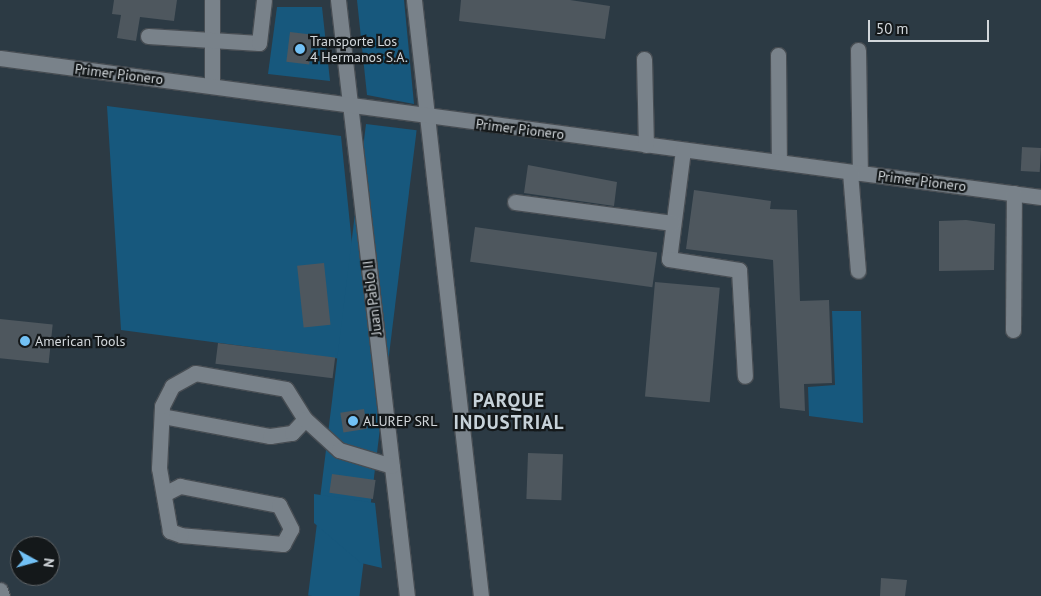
<!DOCTYPE html>
<html>
<head>
<meta charset="utf-8">
<style>
	body { margin:0 }
	#map { position:relative; width:1041px; height:596px; overflow:hidden; background:#283036; font-family:"PT Sans",sans-serif }
	div>[style] { position:absolute }
	[style*='--x'] { left:calc(var(--x)*1px); top:calc(var(--y)*1px); width:calc(var(--w)*1px); rotate:calc(var(--a)*1deg) }
	.built>* { inset:0; background:#2c3a44 }
	.green>* { inset:0; background:#17587d; transform-origin:0 0 }
	.building>* { inset:0; background:#4e575e; transform-origin:0 0 }
	.roads { filter:drop-shadow(1px 0 #474d53) drop-shadow(-1px 0 #474d53) drop-shadow(0 1px #474d53) drop-shadow(0 -1px #474d53) }
	.minor>* { height:15px; margin:-7.5px; padding:0 7.5px; transform-origin:7.5px; border-radius:7.5px; background:#79828a }
	.dots>* { width:14px; height:14px; translate:-50% -50%; box-sizing:border-box; border:2px solid #14181a; border-radius:50% }
	span { translate:-50% -50%; white-space:nowrap; text-align:center; line-height:1.15; -webkit-text-stroke:4.5px #14181a; paint-order:stroke }
	.poi-label { font-size:14px; color:#d2d7db }
	.left { translate:0 -50%; text-align:left }
	.street-label { font-size:14px; color:#d2d7db }
	.district-label { font-size:19px; color:#c7d2d9; font-weight:700; letter-spacing:1px }
	.north { position:absolute; left:10px; top:536px; width:50px; height:50px; box-sizing:border-box; background:#14181a; border:1px solid #606467; border-radius:50%; rotate:97deg; font-size:14px; font-weight:700; line-height:20px; text-align:center; color:#d2d7db }
	.north::after { content:''; display:block; margin:auto; width:18px; height:22px; background:#72c1f5; clip-path:polygon(50% 0,100% 100%,50% 72%,0 100%) }
	.scale { position:absolute; left:868px; top:20px; width:121px; height:22px; box-sizing:border-box; border:2px solid #d2d7db; border-top:0; padding-left:6px; font-size:15px; line-height:18px; white-space:nowrap; color:#d2d7db; -webkit-text-stroke:4px #14181a; paint-order:stroke }
</style>
</head>
<body>
<div id="map">
	<div class="built">
		<div style="clip-path:polygon(evenodd,0 0,1041px 0,1041px 596px,0 596px,0 0,20px 546px,50px 546px,50px 576px,20px 576px,20px 546px)"></div>
	</div>
	<div class="green">
		<div style="clip-path:polygon(357px 0,404px 0,414px 104px,367px 95px)"></div>
		<div style="clip-path:polygon(277px 7px,322px 7px,330px 81px,268px 74px)"></div>
		<div style="clip-path:polygon(107px 106px,341px 136px,364px 362px,121px 330px)"></div>
		<div style="left:366px;top:124px;width:51px;height:475px;rotate:7deg"></div>
		<div style="clip-path:polygon(832px 311px,861px 311px,863px 423px,809px 416px,808px 387px,835px 385px)"></div>
		<div style="clip-path:polygon(314px 494px,375px 503px,382px 568px,361px 563px,314px 523px)"></div>
	</div>
	<div class="building">
		<div style="clip-path:polygon(114px 0,177px 0,174px 21px,140px 17px,136px 41px,117px 38px,121px 15px,112px 14px)"></div>
		<div style="clip-path:polygon(461px 0,570px 0,610px 6px,605px 39px,459px 21px)"></div>
		<div style="left:290px;top:32px;width:23px;height:30px;rotate:7deg"></div>
		<div style="left:1022px;top:147px;width:19px;height:24px;rotate:3deg"></div>
		<div style="clip-path:polygon(528px 165px,617px 182px,614px 206px,524px 193px)"></div>
		<div style="clip-path:polygon(694px 190px,771px 201px,770px 209px,797px 210px,800px 301px,829px 300px,832px 383px,804px 384px,805px 411px,780px 408px,773px 260px,686px 249px)"></div>
		<div style="clip-path:polygon(966px 220px,995px 224px,994px 270px,939px 271px,939px 221px)"></div>
		<div style="left:475px;top:227px;width:184px;height:35px;rotate:8deg"></div>
		<div style="left:324px;top:263px;width:62px;height:27px;rotate:84deg"></div>
		<div style="left:655px;top:282px;width:65px;height:115px;rotate:5deg"></div>
		<div style="left:0;top:319px;width:53px;height:39px;rotate:6deg"></div>
		<div style="left:218px;top:343px;width:118px;height:21px;rotate:7deg"></div>
		<div style="left:364px;top:409px;width:20px;height:24px;rotate:81deg"></div>
		<div style="left:528px;top:453px;width:35px;height:46px;rotate:2deg"></div>
		<div style="left:332px;top:474px;width:44px;height:19px;rotate:8deg"></div>
		<div style="clip-path:polygon(881px 578px,907px 580px,905px 596px,880px 596px)"></div>
	</div>
	<div class="roads">
		<div class="minor">
			<div style="--x:212;--y:0;--w:86;--a:90"></div>
			<div style="--x:338;--y:0;--w:600;--a:83.4"></div>
			<div style="--x:414;--y:0;--w:600;--a:83.59"></div>
			<div style="--x:148;--y:36;--w:111;--a:3.6"></div>
			<div style="--x:259;--y:43;--w:43;--a:-83.4"></div>
			<div style="--x:858;--y:50;--w:123;--a:89.1"></div>
			<div style="--x:778;--y:55;--w:107;--a:89.5"></div>
			<div style="--x:0;--y:58;--w:1050;--a:7.61"></div>
			<div style="--x:644;--y:59;--w:86;--a:88.7"></div>
			<div style="--x:683;--y:150;--w:110;--a:97.3"></div>
			<div style="--x:669;--y:259;--w:71;--a:8.9"></div>
			<div style="--x:739;--y:270;--w:106;--a:86.8"></div>
			<div style="--x:850;--y:172;--w:99;--a:85.4"></div>
			<div style="--x:515;--y:202;--w:159;--a:7.6"></div>
			<div style="--x:1013;--y:330;--w:137;--a:-89.6"></div>
			<div style="--x:162;--y:416;--w:110;--a:10.5"></div>
			<div style="--x:270;--y:436;--w:22;--a:-8"></div>
			<div style="--x:292;--y:433;--w:19;--a:-47"></div>
			<div style="--x:164;--y:494;--w:18;--a:-27"></div>
			<div style="--x:180;--y:486;--w:101;--a:10.9"></div>
			<div style="--x:279;--y:505;--w:27;--a:63"></div>
			<div style="--x:291;--y:529;--w:17;--a:118"></div>
			<div style="--x:283;--y:544;--w:102;--a:-175"></div>
			<div style="--x:181;--y:535;--w:12;--a:-160"></div>
			<div style="--x:170;--y:531;--w:64;--a:-99.9"></div>
			<div style="--x:159;--y:468;--w:62;--a:-87.2"></div>
			<div style="--x:162;--y:406;--w:22;--a:-63"></div>
			<div style="--x:172;--y:386;--w:26;--a:-29"></div>
			<div style="--x:195;--y:373;--w:92;--a:10"></div>
			<div style="--x:286;--y:389;--w:36;--a:58"></div>
			<div style="--x:305;--y:419;--w:46;--a:42.4"></div>
			<div style="--x:339;--y:450;--w:55;--a:16.8"></div>
			<div style="--x:0;--y:590;--w:6;--a:72"></div>
		</div>
	</div>
	<div class="dots">
		<div style="left:300px;top:49px;background:#72c1f5"></div>
		<div style="left:25px;top:341px;background:#72c1f5"></div>
		<div style="left:353px;top:421px;background:#72c1f5"></div>
	</div>
	<div class="poi-label">
		<span class="left" style="left:310px;top:49px">Transporte Los<br>4 Hermanos S.A.</span>
		<span class="left" style="left:35px;top:341px">American Tools</span>
		<span class="left" style="left:363px;top:421px">ALUREP SRL</span>
	</div>
	<div class="street-label">
		<span style="left:119px;top:74px;rotate:7deg">Primer Pionero</span>
		<span style="left:520px;top:129px;rotate:7deg">Primer Pionero</span>
		<span style="left:922px;top:181px;rotate:7deg">Primer Pionero</span>
		<span style="left:372px;top:298px;rotate:-97deg">Juan Pablo II</span>
	</div>
	<div class="district-label">
		<span style="left:509px;top:412px">PARQUE<br>INDUSTRIAL</span>
	</div>
	<div class="north">N</div>
	<div class="scale">50 m</div>
</div>
</body>
</html>
